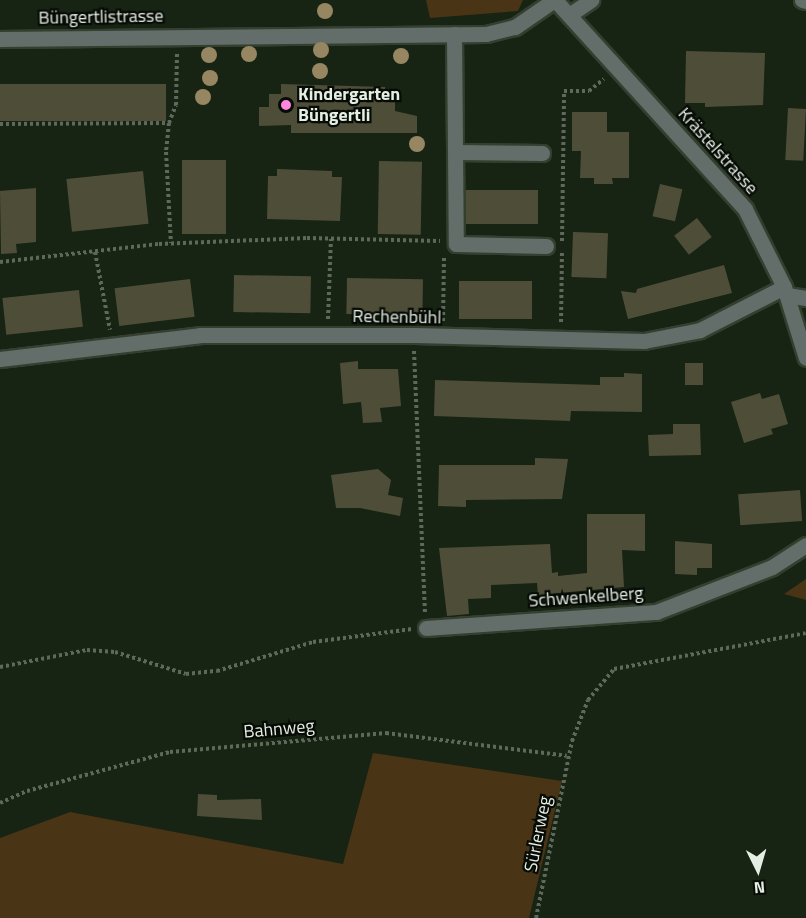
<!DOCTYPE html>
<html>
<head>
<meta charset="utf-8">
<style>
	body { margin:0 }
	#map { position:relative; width:806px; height:918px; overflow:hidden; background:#172313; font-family:"Titillium Web",sans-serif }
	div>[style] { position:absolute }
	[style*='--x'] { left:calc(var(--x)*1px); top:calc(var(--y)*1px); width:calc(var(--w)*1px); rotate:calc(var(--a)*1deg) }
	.green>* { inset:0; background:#493415 }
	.building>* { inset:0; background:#4e4e38; transform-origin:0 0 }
	.path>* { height:4px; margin-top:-2px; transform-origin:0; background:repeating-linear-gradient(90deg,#5e695b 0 3px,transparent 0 6px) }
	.roads { filter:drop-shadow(2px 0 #343f30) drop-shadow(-2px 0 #343f30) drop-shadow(0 2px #343f30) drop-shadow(0 -2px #343f30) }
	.minor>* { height:15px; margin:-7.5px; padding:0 7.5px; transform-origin:7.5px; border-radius:7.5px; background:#636e6a }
	.trees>* { width:16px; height:16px; margin:-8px; border-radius:50%; background:#968662 }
	.dots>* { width:16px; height:16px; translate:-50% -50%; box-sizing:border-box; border:3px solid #060b05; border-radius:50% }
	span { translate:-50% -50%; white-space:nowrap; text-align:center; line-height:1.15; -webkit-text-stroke:4.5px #060b05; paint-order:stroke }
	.street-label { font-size:18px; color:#e5eee3 }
	.poi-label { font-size:18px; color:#e5eee3; font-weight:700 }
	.left { translate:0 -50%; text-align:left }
	.north { position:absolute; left:728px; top:840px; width:60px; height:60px; -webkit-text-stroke:4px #060b05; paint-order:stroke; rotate:175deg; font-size:16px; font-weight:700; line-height:24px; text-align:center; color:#e5eee3 }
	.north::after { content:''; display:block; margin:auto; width:21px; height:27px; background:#e5eee3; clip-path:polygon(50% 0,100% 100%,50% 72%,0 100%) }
</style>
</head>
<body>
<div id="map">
	<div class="green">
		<div style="clip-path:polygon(426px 0,523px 0,518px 11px,430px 18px)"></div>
		<div style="clip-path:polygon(806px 579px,806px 600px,784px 594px)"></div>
		<div style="clip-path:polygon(373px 753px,562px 781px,529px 918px,0 918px,0 838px,70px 812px,343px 864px)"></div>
	</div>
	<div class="building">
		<div style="clip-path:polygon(686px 51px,765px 53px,763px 105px,705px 107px,705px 103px,685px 103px)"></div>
		<div style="left:0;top:84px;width:166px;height:37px"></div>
		<div style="clip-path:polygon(281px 84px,385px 87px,385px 96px,395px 96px,395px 111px,417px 116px,417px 133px,291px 133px,291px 125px,259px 126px,259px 107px,269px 107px,269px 94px,281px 94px)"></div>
		<div style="left:788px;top:108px;width:18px;height:52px;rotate:3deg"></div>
		<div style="clip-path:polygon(572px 112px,607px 112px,607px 132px,629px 132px,629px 178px,612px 178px,613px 184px,594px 184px,594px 178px,580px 178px,581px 151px,572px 151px)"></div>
		<div style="left:226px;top:160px;width:74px;height:44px;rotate:90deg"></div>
		<div style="left:379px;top:161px;width:43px;height:73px;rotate:1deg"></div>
		<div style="clip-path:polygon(277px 169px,332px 171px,332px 177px,342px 177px,340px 221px,267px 219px,268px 176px,277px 176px)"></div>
		<div style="left:143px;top:171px;width:53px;height:77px;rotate:84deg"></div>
		<div style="left:660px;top:184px;width:23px;height:33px;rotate:13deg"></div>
		<div style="clip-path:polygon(36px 188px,36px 242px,16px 244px,17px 253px,1px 254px,0 191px)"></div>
		<div style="left:465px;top:190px;width:73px;height:34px"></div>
		<div style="left:697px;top:218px;width:24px;height:29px;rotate:52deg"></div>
		<div style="left:573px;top:232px;width:35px;height:45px;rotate:2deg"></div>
		<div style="clip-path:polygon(724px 265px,732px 293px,628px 319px,621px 291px,636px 293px,637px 289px)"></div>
		<div style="left:234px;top:275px;width:77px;height:37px;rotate:1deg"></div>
		<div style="left:347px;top:278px;width:76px;height:36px;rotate:1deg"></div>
		<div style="left:190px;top:279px;width:38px;height:76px;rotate:83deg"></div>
		<div style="left:459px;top:281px;width:73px;height:38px"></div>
		<div style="left:79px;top:290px;width:37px;height:77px;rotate:84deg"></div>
		<div style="clip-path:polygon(358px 361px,358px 369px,398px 369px,401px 406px,380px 408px,382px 422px,363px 423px,361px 402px,343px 404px,340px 363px)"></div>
		<div style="left:685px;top:363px;width:18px;height:22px"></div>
		<div style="clip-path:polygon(624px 373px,642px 374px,642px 412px,571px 411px,570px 421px,434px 416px,435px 380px,600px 385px,600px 377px,624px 377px)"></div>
		<div style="clip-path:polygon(760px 393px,762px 399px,779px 394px,788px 424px,771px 429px,773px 434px,744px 443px,731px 402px)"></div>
		<div style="clip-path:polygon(673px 424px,700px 424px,701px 455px,649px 456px,648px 435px,673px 434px)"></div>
		<div style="clip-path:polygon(535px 458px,568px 459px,562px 499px,466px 500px,466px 507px,438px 506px,439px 465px,535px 465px)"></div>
		<div style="clip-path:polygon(378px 469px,391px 480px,388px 495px,403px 498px,400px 516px,360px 508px,336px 508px,331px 475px)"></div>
		<div style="left:800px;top:490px;width:31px;height:62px;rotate:86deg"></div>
		<div style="clip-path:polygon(587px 514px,645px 514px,645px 551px,622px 550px,624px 587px,538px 595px,537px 583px,491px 585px,491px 598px,468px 599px,469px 614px,447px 616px,439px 548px,550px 544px,552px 573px,558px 572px,558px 576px,587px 573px)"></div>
		<div style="clip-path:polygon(675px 541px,712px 544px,712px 568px,697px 568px,697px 575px,675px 574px)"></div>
		<div style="clip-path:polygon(198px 794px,217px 795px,217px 800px,261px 799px,262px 820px,197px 816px)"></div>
	</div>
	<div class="path">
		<div style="--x:169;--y:123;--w:19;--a:-69"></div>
		<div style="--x:176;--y:105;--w:51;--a:-88.9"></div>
		<div style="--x:0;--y:124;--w:169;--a:-0.3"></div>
		<div style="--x:169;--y:123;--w:29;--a:96"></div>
		<div style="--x:166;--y:152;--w:91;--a:86.9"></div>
		<div style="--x:562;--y:241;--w:150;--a:-89.2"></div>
		<div style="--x:564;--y:91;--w:25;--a:0"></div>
		<div style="--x:589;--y:91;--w:19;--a:-39"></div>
		<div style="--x:95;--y:252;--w:79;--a:79.1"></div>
		<div style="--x:0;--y:262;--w:160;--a:-6.5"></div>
		<div style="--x:159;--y:244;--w:148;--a:-2.3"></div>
		<div style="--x:307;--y:238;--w:133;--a:1.3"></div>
		<div style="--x:328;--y:319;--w:80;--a:-87.9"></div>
		<div style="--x:443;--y:321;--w:65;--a:-89.1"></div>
		<div style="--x:561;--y:322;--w:71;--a:-89.2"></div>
		<div style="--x:414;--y:351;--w:262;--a:87.6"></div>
		<div style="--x:0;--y:667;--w:89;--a:-11.1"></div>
		<div style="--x:87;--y:650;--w:28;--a:4"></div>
		<div style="--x:115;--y:652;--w:74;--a:17.2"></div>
		<div style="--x:186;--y:674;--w:31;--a:-6"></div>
		<div style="--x:217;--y:671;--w:100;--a:-16.8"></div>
		<div style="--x:313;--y:642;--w:100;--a:-7.5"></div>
		<div style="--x:0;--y:803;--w:30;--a:-24"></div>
		<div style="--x:27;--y:791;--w:148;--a:-15.3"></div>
		<div style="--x:170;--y:752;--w:217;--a:-5"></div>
		<div style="--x:386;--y:733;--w:182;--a:7.2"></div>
		<div style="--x:536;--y:918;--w:181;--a:-78.5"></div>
		<div style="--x:572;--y:741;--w:44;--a:-68.7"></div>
		<div style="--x:588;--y:700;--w:40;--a:-50"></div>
		<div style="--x:614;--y:669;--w:195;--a:-10.6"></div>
	</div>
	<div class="roads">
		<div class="minor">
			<div style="--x:555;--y:0;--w:282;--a:47.7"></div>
			<div style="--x:745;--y:209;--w:87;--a:63.4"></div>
			<div style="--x:784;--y:287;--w:74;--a:72.8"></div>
			<div style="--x:802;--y:0;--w:4;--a:14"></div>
			<div style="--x:569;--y:15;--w:27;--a:-34"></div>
			<div style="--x:454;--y:34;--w:210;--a:89.5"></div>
			<div style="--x:456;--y:244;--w:90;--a:1.3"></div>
			<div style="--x:0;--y:39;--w:486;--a:-0.6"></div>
			<div style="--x:486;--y:34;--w:30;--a:-14"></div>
			<div style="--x:515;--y:27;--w:47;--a:-34.7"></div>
			<div style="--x:455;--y:152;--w:87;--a:0.7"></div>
			<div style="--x:787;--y:295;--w:19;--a:9"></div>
			<div style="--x:0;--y:359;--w:201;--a:-6.8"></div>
			<div style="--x:200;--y:335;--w:215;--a:0"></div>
			<div style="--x:415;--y:335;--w:229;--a:1.5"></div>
			<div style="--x:644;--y:341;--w:57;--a:-11.1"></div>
			<div style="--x:700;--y:330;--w:94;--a:-27.1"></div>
			<div style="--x:426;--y:628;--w:231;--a:-4"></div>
			<div style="--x:656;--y:612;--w:124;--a:-21.2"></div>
			<div style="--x:772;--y:567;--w:40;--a:-32.9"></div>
		</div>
	</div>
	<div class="trees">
		<div style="left:325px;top:11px"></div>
		<div style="left:321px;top:50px"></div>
		<div style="left:249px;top:54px"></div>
		<div style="left:209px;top:55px"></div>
		<div style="left:401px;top:56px"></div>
		<div style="left:320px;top:71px"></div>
		<div style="left:210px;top:78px"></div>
		<div style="left:203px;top:97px"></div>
		<div style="left:417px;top:144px"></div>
	</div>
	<div class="dots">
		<div style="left:286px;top:105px;background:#fe85e0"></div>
	</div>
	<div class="street-label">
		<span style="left:101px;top:17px;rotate:-1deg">Büngertlistrasse</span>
		<span style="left:718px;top:151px;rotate:48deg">Krästelstrasse</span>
		<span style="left:397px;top:317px;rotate:1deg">Rechenbühl</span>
		<span style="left:586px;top:597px;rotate:-4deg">Schwenkelberg</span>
		<span style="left:279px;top:729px;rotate:-5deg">Bahnweg</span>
		<span style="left:538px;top:834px;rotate:-79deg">Sürlerweg</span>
	</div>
	<div class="poi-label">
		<span class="left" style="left:298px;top:105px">Kindergarten<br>Büngertli</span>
	</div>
	<div class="north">N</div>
</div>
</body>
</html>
